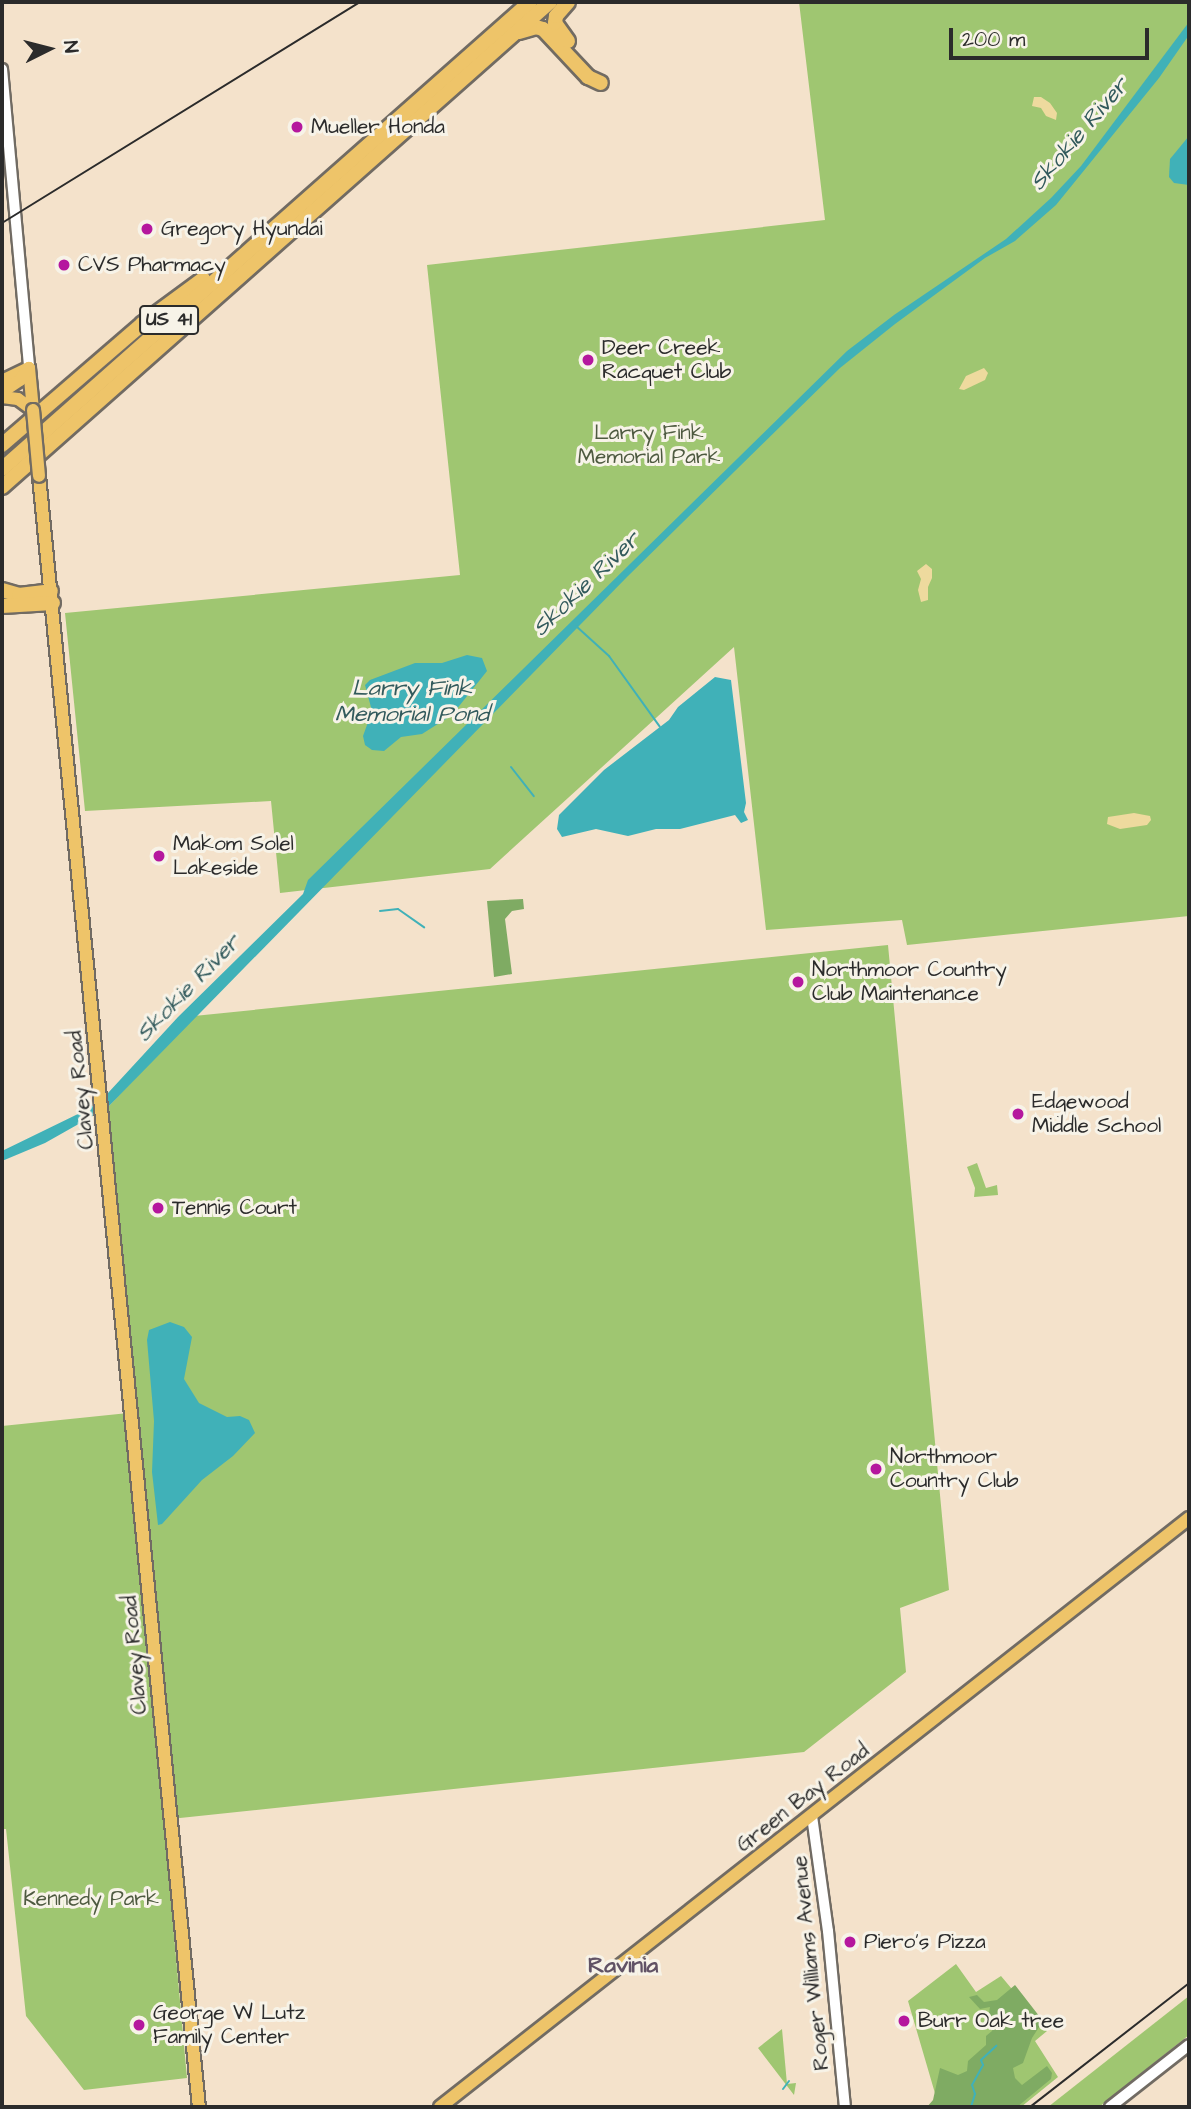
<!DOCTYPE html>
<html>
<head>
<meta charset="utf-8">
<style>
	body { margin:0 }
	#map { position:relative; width:1191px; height:2109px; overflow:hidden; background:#f4e2cb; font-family:"Architects Daughter",sans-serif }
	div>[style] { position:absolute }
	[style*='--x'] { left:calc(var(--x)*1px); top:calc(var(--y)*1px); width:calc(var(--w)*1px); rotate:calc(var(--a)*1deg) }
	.green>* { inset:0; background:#9fc671 }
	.forest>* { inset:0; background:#7fab63 }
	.sand>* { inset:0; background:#eeda9e }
	.water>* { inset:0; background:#40b1b8 }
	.stream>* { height:2px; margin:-1px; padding:0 1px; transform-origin:1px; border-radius:1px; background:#40b1b8 }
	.roads { filter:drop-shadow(2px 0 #716b63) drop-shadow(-2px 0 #716b63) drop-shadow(0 2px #716b63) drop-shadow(0 -2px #716b63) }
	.minor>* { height:10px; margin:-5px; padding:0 5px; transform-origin:5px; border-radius:5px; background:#fff }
	.major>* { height:12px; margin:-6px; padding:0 6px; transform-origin:6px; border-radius:6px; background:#eec469 }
	.highway>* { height:14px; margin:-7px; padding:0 7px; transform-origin:7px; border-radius:7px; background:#eec469 }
	.rail>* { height:2px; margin:-1px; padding:0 1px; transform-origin:1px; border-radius:1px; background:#2b2b2b }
	.bridges { filter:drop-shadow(2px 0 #716b63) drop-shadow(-2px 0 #716b63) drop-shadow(0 2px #716b63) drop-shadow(0 -2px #716b63) }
	.major-bridge>* { height:12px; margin:-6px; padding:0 6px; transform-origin:6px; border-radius:6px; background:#eec469 }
	.dots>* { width:19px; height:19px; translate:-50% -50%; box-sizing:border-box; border:4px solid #f7f3e8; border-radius:50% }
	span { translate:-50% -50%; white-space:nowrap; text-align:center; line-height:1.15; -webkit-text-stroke:6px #f7f3e8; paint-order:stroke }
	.shield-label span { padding:2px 5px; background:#f7f3e8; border:2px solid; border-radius:5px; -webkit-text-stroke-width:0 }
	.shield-label { font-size:19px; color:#2b2b2b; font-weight:700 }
	.poi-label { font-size:21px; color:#2b2b2b }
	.left { translate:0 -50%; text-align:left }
	.park-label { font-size:21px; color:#4e5a40 }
	.street-label { font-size:21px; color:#2b2b2b }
	.water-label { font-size:23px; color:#325a5c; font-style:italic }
	.neighbourhood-label { font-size:23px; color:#615265; font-weight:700 }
	.frame { position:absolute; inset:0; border:4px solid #2b2b2b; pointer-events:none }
	.north { position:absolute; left:14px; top:14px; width:70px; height:70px; -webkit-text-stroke:5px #f7f3e8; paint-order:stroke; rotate:84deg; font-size:19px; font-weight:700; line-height:28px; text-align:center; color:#2b2b2b }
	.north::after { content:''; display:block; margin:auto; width:24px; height:32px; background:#2b2b2b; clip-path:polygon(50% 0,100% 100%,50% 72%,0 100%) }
	.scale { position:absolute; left:949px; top:28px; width:200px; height:32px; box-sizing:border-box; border:4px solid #2b2b2b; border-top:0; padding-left:9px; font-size:21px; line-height:24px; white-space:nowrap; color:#2b2b2b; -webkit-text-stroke:5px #f7f3e8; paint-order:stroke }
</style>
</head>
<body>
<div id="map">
	<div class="green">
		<div style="clip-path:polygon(799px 2px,1189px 2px,1189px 916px,907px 945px,902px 920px,766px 930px,734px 647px,490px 869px,280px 893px,271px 801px,85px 811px,65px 613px,460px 575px,427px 265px,825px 220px)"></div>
		<div style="clip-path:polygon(888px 945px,949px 1590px,900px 1608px,906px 1672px,804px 1752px,180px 1818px,163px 1814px,187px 2078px,84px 2090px,26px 2016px,6px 1829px,2px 1829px,2px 1426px,138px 1412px,107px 1108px,194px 1016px)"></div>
		<div style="clip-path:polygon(977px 1163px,986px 1188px,997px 1185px,998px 1195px,974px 1197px,975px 1188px,967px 1167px)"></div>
		<div style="clip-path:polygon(956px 1964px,976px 1992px,1001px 1976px,1047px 2031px,1035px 2041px,1058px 2077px,1021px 2107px,939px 2107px,908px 2001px)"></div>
		<div style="clip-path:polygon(1189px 1996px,1189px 2035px,1099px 2107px,1048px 2107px)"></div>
		<div style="clip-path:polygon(782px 2029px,787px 2084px,796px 2083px,794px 2095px,758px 2048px)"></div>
	</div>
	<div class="forest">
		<div style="clip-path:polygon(523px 899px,524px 909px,512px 911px,505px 919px,512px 974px,494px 977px,487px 901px)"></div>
		<div style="clip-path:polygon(1015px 1985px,1043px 2021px,1032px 2038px,1023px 2063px,1013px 2068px,1015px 2078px,1022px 2085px,1047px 2066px,1052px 2073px,1051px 2079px,1017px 2107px,927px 2107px,933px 2100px,940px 2068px,958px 2075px,967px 2071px,968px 2061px,986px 2045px,986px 2036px,992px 2031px,996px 2022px,987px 2023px,990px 2007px,980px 2009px,969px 1997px,977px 1995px,984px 2002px,997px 2000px)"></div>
	</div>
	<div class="sand">
		<div style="clip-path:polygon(1034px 97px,1041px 97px,1050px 103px,1057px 113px,1056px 120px,1046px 116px,1041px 108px,1032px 106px)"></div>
		<div style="clip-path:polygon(984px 368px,988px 373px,985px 380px,964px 390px,959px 389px,966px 376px)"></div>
		<div style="clip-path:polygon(926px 564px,932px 569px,932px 578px,928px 587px,928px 600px,921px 602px,918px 590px,921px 579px,917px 571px)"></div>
		<div style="clip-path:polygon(1134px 813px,1150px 816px,1151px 820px,1147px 825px,1120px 829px,1107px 824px,1108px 817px)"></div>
	</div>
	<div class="water">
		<div style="clip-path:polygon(1189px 22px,1189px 35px,1159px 78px,1056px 205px,1015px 241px,985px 258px,895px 324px,840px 368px,627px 577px,107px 1108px,45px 1143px,2px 1161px,2px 1151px,80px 1113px,108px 1093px,178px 1017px,303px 894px,308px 880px,847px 351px,894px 315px,1006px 239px,1051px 198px,1081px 166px)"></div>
		<div style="clip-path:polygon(1189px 136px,1189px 185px,1174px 183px,1169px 177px,1170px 159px)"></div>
		<div style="clip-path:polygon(467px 655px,482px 658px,487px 671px,452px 715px,422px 734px,401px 737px,384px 751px,372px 750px,365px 745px,363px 736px,372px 711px,365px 685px,370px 680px,415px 663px,442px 663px)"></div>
		<div style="clip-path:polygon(715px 677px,731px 680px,746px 803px,744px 812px,748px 820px,741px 823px,735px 815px,680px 829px,656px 829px,628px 836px,596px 829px,562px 837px,557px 829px,559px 815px,604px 770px,669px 720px,678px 707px)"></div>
		<div style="clip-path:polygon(170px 1322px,184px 1327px,192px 1337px,184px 1379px,199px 1403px,227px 1417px,240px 1416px,249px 1420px,255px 1433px,233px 1456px,202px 1480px,162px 1524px,158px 1525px,152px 1472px,154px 1421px,147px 1340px,149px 1330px)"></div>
	</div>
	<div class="stream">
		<div style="--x:576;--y:626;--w:45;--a:42.3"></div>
		<div style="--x:609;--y:656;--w:87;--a:54.3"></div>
		<div style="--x:511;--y:767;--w:37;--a:52"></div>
		<div style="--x:380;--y:911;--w:18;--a:-6"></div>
		<div style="--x:398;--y:909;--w:32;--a:35"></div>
		<div style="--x:783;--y:2089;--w:10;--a:-53"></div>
		<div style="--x:971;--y:2107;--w:14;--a:-73"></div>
		<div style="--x:975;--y:2094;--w:9;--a:-108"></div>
		<div style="--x:972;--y:2085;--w:23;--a:-61"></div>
		<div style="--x:983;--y:2065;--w:5;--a:-112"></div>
		<div style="--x:981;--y:2060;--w:21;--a:-43"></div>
	</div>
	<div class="roads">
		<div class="minor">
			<div style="--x:2;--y:69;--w:300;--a:84.8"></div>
			<div style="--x:812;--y:1816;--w:116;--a:82.1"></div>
			<div style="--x:828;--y:1931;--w:177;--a:84.5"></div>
			<div style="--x:1110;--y:2107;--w:100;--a:-38.1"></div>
		</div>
		<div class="major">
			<div style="--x:29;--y:368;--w:42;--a:84.6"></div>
			<div style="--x:2;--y:381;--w:30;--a:-26"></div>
			<div style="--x:2;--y:392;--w:22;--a:-34"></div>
			<div style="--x:20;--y:380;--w:15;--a:-53"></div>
			<div style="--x:2;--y:397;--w:16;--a:7"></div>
			<div style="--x:18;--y:399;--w:19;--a:36"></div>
			<div style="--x:39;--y:476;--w:1639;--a:84.4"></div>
			<div style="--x:440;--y:2107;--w:953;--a:-38.18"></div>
		</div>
		<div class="highway">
			<div style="--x:519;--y:32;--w:18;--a:-16"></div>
			<div style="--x:536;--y:27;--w:7;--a:16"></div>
			<div style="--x:543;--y:29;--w:66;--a:46.8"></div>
			<div style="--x:588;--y:77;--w:14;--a:25"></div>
			<div style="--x:568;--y:41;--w:22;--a:-126"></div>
			<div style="--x:555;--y:23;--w:7;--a:-82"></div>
			<div style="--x:556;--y:16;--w:18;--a:-49"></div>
			<div style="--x:2;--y:445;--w:185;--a:-40.8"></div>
			<div style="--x:142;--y:324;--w:76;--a:-36.4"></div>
			<div style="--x:2;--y:469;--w:705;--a:-41.49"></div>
			<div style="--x:2;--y:487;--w:732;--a:-41.51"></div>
			<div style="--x:2;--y:590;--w:18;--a:16"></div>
			<div style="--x:19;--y:595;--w:32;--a:-7"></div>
			<div style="--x:2;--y:606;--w:51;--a:-3.4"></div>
		</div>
	</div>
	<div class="rail">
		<div style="--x:2;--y:223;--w:421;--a:-31.7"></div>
		<div style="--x:1030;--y:2107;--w:202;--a:-37.9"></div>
	</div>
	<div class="bridges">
		<div class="major-bridge">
			<div style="--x:33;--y:410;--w:66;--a:84.8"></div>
		</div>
	</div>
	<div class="dots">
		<div style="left:297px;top:127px;background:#b5179e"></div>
		<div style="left:147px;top:229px;background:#b5179e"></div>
		<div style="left:64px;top:265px;background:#b5179e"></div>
		<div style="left:588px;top:360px;background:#b5179e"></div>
		<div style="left:159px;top:856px;background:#b5179e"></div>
		<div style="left:798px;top:982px;background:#b5179e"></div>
		<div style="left:1018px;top:1114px;background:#b5179e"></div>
		<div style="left:158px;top:1208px;background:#b5179e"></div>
		<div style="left:876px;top:1469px;background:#b5179e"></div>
		<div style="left:850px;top:1942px;background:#b5179e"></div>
		<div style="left:904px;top:2021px;background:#b5179e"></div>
		<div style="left:139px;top:2025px;background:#b5179e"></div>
	</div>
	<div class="shield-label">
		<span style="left:169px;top:320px">US 41</span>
	</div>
	<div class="poi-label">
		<span class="left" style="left:311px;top:127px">Mueller Honda</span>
		<span class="left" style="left:161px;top:229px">Gregory Hyundai</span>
		<span class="left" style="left:78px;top:265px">CVS Pharmacy</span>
		<span class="left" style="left:602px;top:360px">Deer Creek<br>Racquet Club</span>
		<span class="left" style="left:173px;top:856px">Makom Solel<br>Lakeside</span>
		<span class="left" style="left:812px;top:982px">Northmoor Country<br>Club Maintenance</span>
		<span class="left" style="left:1032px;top:1114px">Edgewood<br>Middle School</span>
		<span class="left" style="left:172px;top:1208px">Tennis Court</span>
		<span class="left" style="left:890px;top:1469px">Northmoor<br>Country Club</span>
		<span class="left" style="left:864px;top:1942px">Piero's Pizza</span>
		<span class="left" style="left:153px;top:2025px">George W Lutz<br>Family Center</span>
		<span class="left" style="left:918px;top:2021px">Burr Oak tree</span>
	</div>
	<div class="park-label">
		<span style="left:649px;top:445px">Larry Fink<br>Memorial Park</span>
		<span style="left:91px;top:1899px">Kennedy Park</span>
	</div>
	<div class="street-label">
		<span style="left:81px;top:1090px;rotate:-96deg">Clavey Road</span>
		<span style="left:135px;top:1655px;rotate:-95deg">Clavey Road</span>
		<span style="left:803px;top:1798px;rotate:-38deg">Green Bay Road</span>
		<span style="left:811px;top:1963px;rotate:-96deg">Roger Williams Avenue</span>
	</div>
	<div class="water-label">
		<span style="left:1079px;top:134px;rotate:-50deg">Skokie River</span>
		<span style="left:586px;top:584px;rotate:-44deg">Skokie River</span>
		<span style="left:412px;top:701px">Larry Fink<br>Memorial Pond</span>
		<span style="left:188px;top:988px;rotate:-46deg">Skokie River</span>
	</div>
	<div class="neighbourhood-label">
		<span style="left:623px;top:1965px">Ravinia</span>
	</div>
	<div class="frame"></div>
	<div class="north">N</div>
	<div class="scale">200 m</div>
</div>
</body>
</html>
